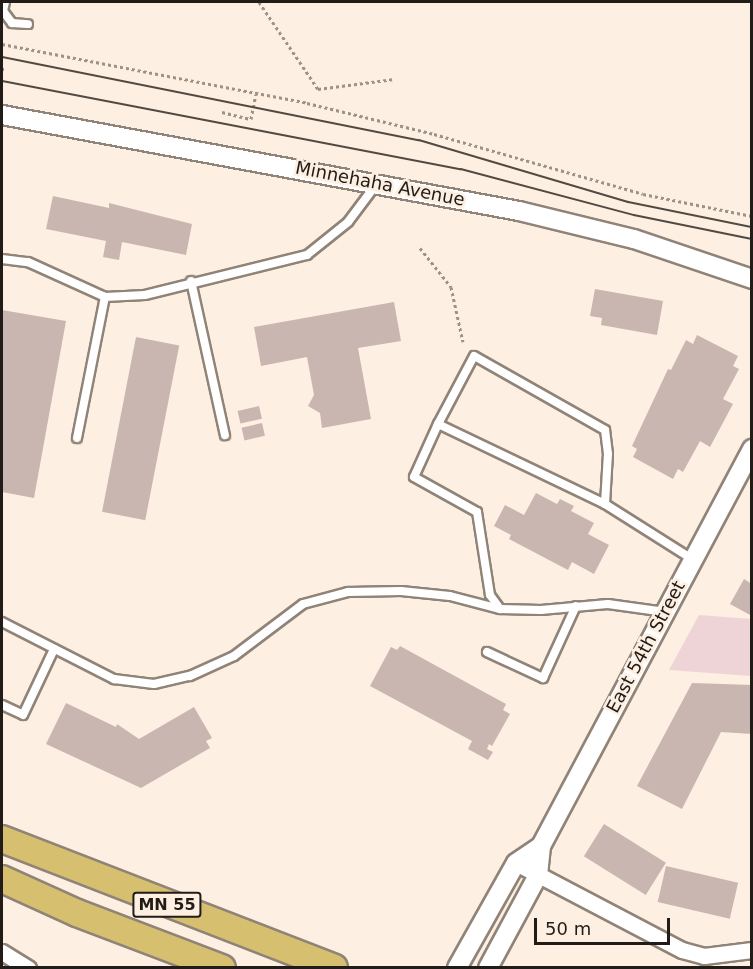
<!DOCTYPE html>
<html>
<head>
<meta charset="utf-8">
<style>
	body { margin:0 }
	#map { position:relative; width:753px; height:969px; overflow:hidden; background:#fdefe1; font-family:"DejaVu Sans",sans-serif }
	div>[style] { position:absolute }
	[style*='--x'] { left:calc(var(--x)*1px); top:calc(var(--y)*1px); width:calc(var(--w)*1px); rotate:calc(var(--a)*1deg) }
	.green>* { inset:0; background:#efd4d7 }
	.building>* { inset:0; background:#cab6b0; transform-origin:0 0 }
	.path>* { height:3px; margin-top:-1.5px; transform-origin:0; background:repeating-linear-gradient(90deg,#9c9288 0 3px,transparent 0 6px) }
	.roads { filter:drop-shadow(2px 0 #908377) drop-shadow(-2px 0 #908377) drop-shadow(0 2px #908377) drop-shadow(0 -2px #908377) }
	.service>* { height:8px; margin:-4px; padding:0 4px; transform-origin:4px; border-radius:4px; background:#fff }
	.minor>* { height:15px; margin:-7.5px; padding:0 7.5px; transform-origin:7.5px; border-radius:7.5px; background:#fff }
	.tertiary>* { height:18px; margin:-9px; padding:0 9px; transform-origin:9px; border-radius:9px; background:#fff }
	.trunk>* { height:26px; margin:-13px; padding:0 13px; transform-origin:13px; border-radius:13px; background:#d6c070 }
	.tram>* { height:1.5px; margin:-0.75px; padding:0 0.75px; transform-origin:0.75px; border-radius:0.75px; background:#514a43 }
	span { translate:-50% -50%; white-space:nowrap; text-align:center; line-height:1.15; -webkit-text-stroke:5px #fdefe1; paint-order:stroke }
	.shield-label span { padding:2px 4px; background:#fdefe1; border:2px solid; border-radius:4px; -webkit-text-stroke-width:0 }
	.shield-label { font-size:16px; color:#211c17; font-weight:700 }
	.street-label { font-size:18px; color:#211c17 }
	.frame { position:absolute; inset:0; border:3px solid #211c17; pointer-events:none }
	.scale { position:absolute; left:534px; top:918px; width:136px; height:27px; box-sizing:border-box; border:3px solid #211c17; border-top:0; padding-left:8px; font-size:18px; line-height:21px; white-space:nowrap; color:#211c17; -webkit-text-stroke:4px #fdefe1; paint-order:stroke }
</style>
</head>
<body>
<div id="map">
	<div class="green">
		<div style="clip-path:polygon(699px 615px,751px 619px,751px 676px,669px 670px)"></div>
	</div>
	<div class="building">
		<div style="clip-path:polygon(53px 196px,109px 208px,109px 203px,192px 224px,186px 255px,122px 242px,119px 260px,103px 257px,106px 241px,46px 229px)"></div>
		<div style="clip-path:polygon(595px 289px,663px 301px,657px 335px,601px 325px,602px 318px,590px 316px)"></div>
		<div style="clip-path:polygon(394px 302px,401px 341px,358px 348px,371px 419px,322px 428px,320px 413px,308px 406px,314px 395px,307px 357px,261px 366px,254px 327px)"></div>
		<div style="clip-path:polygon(2px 310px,66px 321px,34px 498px,2px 492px)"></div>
		<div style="clip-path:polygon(697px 335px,738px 356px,733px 366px,739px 369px,723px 399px,733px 404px,710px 447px,700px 441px,683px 472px,678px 469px,673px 479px,633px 457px,637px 449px,632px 446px,668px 369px,671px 370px,686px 340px,693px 344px)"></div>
		<div style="left:136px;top:337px;width:44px;height:178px;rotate:11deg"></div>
		<div style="left:259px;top:406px;width:13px;height:22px;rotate:77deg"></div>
		<div style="left:262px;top:423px;width:13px;height:21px;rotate:77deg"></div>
		<div style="clip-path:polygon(536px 493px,557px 504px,560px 499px,574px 506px,571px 511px,594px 523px,588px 534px,609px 545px,594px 574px,572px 562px,568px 570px,509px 539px,511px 535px,494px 526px,505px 505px,524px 515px)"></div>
		<div style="clip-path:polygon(744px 579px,752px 584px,752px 616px,730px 604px)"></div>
		<div style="clip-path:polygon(400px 646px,506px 704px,503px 710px,510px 714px,492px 746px,489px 744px,487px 749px,493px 752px,488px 760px,468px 749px,472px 741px,370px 686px,391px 647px,397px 650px)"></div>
		<div style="clip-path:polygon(692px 683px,752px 685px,752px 734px,721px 732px,682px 809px,637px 786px)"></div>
		<div style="clip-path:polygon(66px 703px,116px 727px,117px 724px,139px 739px,194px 707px,212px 738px,206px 741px,210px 748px,141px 788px,46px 744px)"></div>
		<div style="left:604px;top:824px;width:73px;height:38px;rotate:32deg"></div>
		<div style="left:666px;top:866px;width:74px;height:37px;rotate:13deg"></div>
	</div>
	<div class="path">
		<div style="--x:259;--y:2;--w:105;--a:55.9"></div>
		<div style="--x:318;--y:89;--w:77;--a:-7.5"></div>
		<div style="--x:2;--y:44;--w:311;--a:10.9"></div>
		<div style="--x:307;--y:103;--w:131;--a:13.7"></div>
		<div style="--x:434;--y:134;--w:217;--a:16"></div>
		<div style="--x:643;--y:194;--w:111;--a:11.4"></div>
		<div style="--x:2;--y:69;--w:2;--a:0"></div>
		<div style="--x:222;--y:112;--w:30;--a:14"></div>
		<div style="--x:251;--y:119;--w:25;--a:-79"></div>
		<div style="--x:420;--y:248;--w:50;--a:51.5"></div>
		<div style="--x:451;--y:287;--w:56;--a:77.7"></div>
	</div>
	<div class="roads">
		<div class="service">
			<div style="--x:5;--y:2;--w:9;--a:103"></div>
			<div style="--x:3;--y:11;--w:15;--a:53"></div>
			<div style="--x:12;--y:23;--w:16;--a:4"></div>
			<div style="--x:2;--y:259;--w:26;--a:7"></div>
			<div style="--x:28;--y:262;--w:85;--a:24.4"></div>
			<div style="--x:105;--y:297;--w:40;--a:-2.9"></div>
			<div style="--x:145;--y:295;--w:167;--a:-13.9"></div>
			<div style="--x:307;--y:255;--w:53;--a:-38.8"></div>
			<div style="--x:348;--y:222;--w:45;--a:-53.1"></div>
			<div style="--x:191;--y:281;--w:158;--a:77.6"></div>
			<div style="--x:438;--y:424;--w:58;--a:114.4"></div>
			<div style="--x:414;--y:477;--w:72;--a:29.1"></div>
			<div style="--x:477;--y:512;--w:84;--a:81.1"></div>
			<div style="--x:490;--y:595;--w:17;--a:54"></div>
			<div style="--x:500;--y:609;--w:41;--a:1.4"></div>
			<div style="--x:541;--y:610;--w:67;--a:-5.1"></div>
			<div style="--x:608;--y:604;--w:58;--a:8"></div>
			<div style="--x:77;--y:438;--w:144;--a:-78.8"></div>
			<div style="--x:605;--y:504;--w:50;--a:-86.6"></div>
			<div style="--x:608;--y:454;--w:24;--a:-97"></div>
			<div style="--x:605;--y:430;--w:150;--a:-150.5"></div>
			<div style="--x:474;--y:356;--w:77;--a:117.9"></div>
			<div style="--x:438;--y:424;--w:185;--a:25.6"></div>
			<div style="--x:605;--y:504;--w:103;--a:32.3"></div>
			<div style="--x:2;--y:622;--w:126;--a:27"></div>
			<div style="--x:114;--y:679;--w:40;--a:7.1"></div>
			<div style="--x:154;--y:684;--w:37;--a:-13"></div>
			<div style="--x:190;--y:676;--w:48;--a:-24.4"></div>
			<div style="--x:234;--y:656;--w:86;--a:-37"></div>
			<div style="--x:303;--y:604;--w:47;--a:-14.9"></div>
			<div style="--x:348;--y:592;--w:53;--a:-1.1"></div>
			<div style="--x:401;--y:591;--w:49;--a:5.8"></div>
			<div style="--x:450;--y:596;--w:52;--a:14.6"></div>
			<div style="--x:487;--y:652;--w:62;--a:24.9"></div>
			<div style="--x:543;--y:678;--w:79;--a:-65.4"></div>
			<div style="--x:2;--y:705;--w:23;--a:25"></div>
			<div style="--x:23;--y:715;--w:73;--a:-64.8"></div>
		</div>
		<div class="minor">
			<div style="--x:516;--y:863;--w:187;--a:27.7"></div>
			<div style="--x:682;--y:950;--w:23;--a:15"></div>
			<div style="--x:704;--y:956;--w:48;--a:-7.1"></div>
			<div style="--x:2;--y:952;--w:31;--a:32"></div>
		</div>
		<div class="tertiary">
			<div style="--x:2;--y:115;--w:526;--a:10.52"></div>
			<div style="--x:519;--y:211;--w:118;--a:13.7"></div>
			<div style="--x:634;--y:239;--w:125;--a:18.7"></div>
			<div style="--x:457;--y:968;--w:120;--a:-60.7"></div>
			<div style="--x:516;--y:863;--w:30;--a:-34"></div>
			<div style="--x:488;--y:968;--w:106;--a:-61.7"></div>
			<div style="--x:538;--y:875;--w:29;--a:-84"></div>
			<div style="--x:541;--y:846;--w:450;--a:-62"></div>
		</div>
		<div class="trunk">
			<div style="--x:2;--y:839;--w:356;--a:21.2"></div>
			<div style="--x:2;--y:879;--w:82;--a:24.4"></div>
			<div style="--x:77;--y:913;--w:155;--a:20.8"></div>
		</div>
	</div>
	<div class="tram">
		<div style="--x:2;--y:57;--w:425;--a:11.3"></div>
		<div style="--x:419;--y:140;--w:218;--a:16.5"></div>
		<div style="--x:628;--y:202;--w:126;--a:11.4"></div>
		<div style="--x:2;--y:81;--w:467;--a:10.9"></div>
		<div style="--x:461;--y:169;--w:179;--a:14.9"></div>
		<div style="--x:634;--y:215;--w:120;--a:11.5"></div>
	</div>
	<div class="shield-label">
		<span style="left:167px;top:905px">MN 55</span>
	</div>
	<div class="street-label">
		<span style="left:380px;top:184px;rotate:11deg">Minnehaha Avenue</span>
		<span style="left:646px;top:647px;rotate:-62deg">East 54th Street</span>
	</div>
	<div class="frame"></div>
	<div class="scale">50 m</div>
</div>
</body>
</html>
